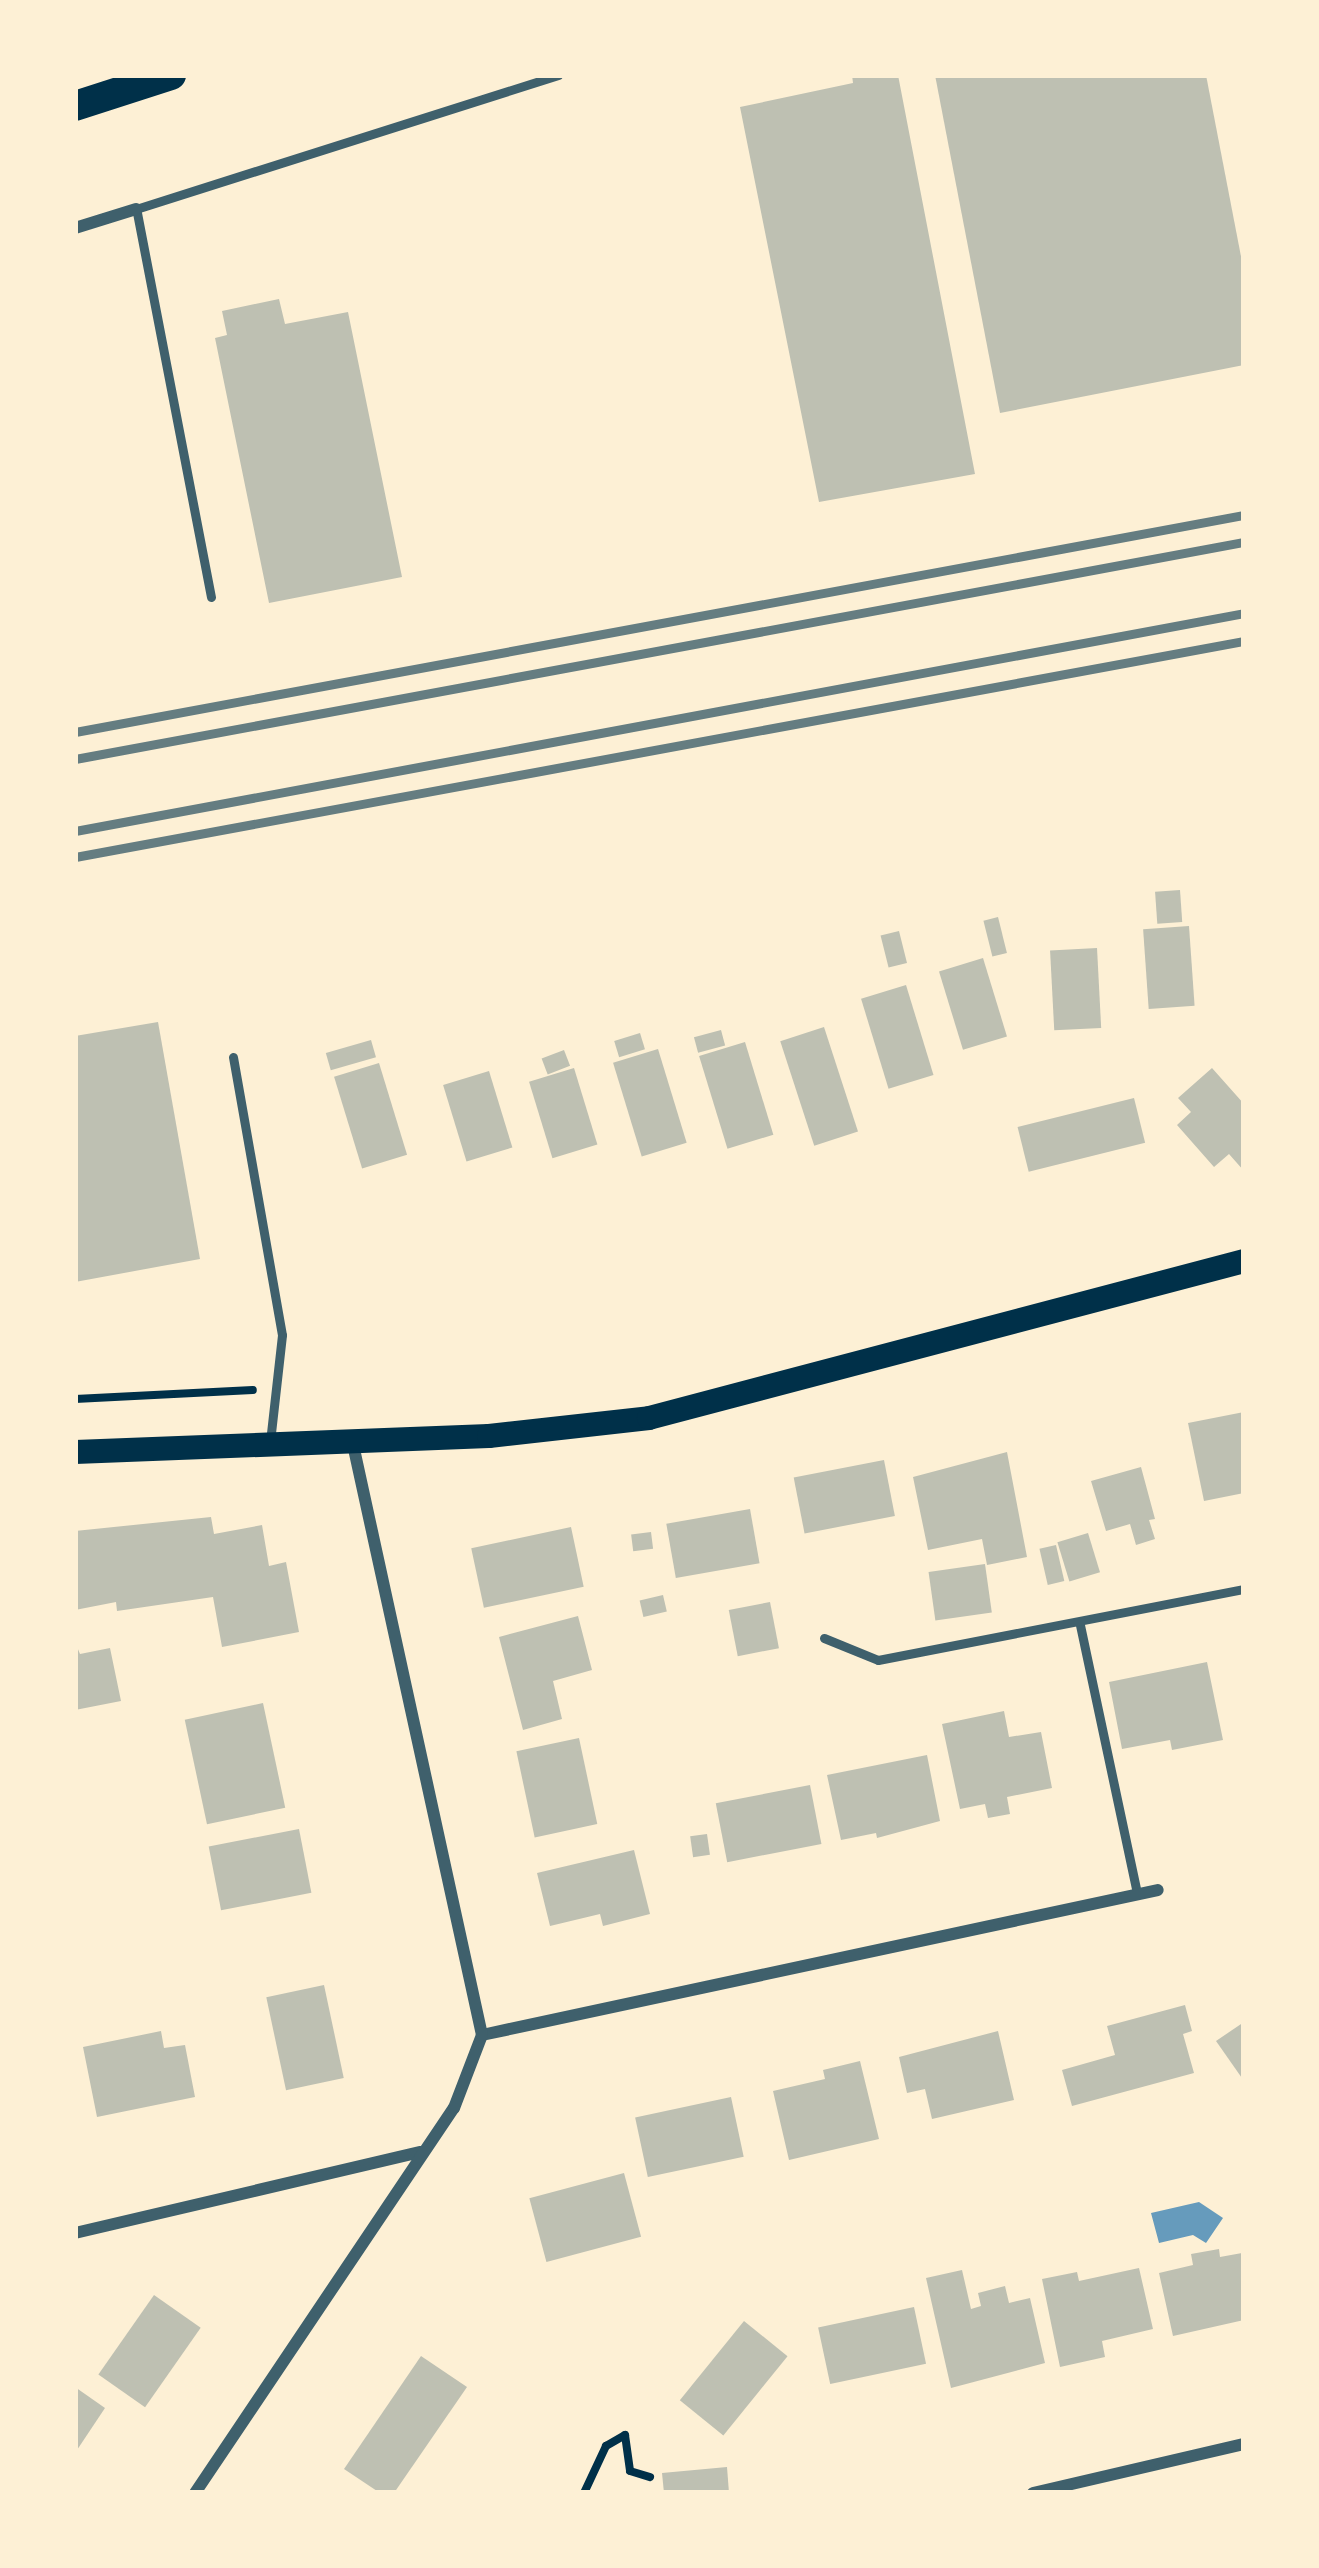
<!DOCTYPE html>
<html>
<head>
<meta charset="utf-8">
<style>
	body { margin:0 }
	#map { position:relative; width:1319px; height:2568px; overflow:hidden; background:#fdf0d5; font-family:"Noto Sans",sans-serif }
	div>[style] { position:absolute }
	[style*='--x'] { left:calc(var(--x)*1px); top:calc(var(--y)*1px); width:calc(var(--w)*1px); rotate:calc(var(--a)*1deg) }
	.water>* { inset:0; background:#669bbc }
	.building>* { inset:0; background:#bec0b2; transform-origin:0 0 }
	.path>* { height:8px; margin:-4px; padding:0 4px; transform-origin:4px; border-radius:4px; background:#003049 }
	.service>* { height:9px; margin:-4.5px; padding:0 4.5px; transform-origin:4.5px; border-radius:4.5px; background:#3f606c }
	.minor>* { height:12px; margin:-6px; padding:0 6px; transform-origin:6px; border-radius:6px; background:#3f606c }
	.secondary>* { height:24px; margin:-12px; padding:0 12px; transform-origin:12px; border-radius:12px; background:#003049 }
	.primary>* { height:30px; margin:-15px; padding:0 15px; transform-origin:15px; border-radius:15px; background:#003049 }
	.rail>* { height:9px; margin:-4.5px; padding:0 4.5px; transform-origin:4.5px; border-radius:4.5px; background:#657d81 }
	span { translate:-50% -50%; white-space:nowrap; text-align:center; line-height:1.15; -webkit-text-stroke:9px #fdf0d5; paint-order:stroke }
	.frame { position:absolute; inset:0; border:78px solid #fdf0d5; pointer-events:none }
</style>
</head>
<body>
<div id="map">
	<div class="water">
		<div style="clip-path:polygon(1199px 2202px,1223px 2218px,1206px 2243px,1193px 2235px,1159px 2243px,1151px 2213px)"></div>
	</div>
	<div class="building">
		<div style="clip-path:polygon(852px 75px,898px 75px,975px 474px,819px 502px,740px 107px,853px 83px)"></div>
		<div style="clip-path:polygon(935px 75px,1206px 75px,1244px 272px,1244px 365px,1000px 413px)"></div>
		<div style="clip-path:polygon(279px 299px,285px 324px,348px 312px,402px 577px,269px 603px,215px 338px,227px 335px,222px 311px)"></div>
		<div style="left:1180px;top:890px;width:32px;height:25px;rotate:86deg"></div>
		<div style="left:998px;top:917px;width:37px;height:15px;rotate:76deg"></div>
		<div style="left:1189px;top:926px;width:80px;height:46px;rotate:86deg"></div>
		<div style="left:899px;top:931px;width:33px;height:19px;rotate:76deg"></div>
		<div style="left:1097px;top:948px;width:80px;height:47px;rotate:87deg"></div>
		<div style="left:983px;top:958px;width:82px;height:46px;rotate:73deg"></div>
		<div style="left:906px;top:985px;width:94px;height:47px;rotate:73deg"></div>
		<div style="clip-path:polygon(158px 1022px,200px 1259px,75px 1282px,75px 1036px)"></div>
		<div style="left:824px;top:1027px;width:110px;height:46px;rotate:72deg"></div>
		<div style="left:721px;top:1030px;width:16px;height:28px;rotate:75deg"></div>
		<div style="left:640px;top:1033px;width:17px;height:27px;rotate:73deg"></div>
		<div style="left:371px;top:1040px;width:18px;height:47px;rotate:74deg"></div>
		<div style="left:745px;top:1042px;width:97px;height:48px;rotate:73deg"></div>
		<div style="left:658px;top:1049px;width:98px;height:47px;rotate:73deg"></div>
		<div style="left:564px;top:1050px;width:17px;height:24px;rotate:69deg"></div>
		<div style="left:379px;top:1063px;width:96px;height:47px;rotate:73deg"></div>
		<div style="left:574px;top:1068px;width:80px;height:47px;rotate:73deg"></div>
		<div style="clip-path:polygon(1212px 1068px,1244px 1104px,1244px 1171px,1229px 1154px,1214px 1167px,1177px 1125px,1191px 1112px,1178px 1098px)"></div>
		<div style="left:489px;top:1071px;width:80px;height:48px;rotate:73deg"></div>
		<div style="left:1134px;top:1098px;width:46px;height:120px;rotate:76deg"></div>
		<div style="clip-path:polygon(1244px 1412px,1244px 1493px,1204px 1501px,1188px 1423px)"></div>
		<div style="clip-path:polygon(1007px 1452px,1027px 1557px,987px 1565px,982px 1539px,928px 1550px,913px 1477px)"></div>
		<div style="left:884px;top:1460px;width:57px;height:92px;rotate:79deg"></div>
		<div style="clip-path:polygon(1141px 1467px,1155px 1519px,1149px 1520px,1155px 1539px,1136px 1545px,1130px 1524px,1106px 1531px,1091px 1481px)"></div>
		<div style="left:750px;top:1509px;width:55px;height:85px;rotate:80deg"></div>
		<div style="clip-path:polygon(211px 1517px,214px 1534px,262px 1525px,269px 1566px,286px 1562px,299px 1632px,222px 1647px,213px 1597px,117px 1611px,116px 1602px,75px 1610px,75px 1531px)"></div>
		<div style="left:571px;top:1527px;width:61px;height:102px;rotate:78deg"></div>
		<div style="left:651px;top:1532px;width:17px;height:20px;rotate:83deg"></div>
		<div style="left:1088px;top:1533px;width:41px;height:32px;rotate:73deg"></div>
		<div style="left:1056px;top:1545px;width:37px;height:17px;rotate:77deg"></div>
		<div style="left:985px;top:1564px;width:49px;height:57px;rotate:82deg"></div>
		<div style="left:663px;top:1595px;width:17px;height:24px;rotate:77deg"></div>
		<div style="left:770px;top:1602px;width:47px;height:42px;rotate:79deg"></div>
		<div style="clip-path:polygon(578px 1616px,592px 1670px,553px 1681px,562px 1719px,523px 1730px,499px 1637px)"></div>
		<div style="clip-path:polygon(75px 1642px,80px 1654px,110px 1648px,121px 1701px,75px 1710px)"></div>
		<div style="clip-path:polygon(1207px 1662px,1223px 1740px,1172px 1750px,1170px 1740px,1122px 1749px,1109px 1682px)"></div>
		<div style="left:263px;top:1703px;width:107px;height:80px;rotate:78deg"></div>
		<div style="clip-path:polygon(1004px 1711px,1009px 1737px,1041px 1732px,1052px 1788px,1007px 1797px,1010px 1814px,988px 1818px,985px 1804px,960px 1809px,942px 1724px)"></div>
		<div style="left:579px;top:1738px;width:88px;height:64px;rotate:78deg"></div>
		<div style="clip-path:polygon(927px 1755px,940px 1821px,877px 1838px,876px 1833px,841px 1840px,827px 1775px)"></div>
		<div style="left:810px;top:1785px;width:60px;height:96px;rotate:79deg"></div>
		<div style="left:299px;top:1829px;width:65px;height:92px;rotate:79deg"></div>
		<div style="left:707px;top:1834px;width:21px;height:17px;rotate:82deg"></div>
		<div style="clip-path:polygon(634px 1850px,650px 1914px,603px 1926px,600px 1914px,550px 1926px,537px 1873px)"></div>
		<div style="left:324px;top:1985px;width:95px;height:59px;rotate:78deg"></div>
		<div style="clip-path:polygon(1185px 2005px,1192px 2031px,1183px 2034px,1194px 2073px,1072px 2106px,1062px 2070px,1115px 2055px,1107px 2026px)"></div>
		<div style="clip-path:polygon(1244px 2022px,1244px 2081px,1216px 2041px)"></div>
		<div style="clip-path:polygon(161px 2031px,164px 2048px,185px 2045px,195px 2097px,97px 2117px,83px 2047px)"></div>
		<div style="clip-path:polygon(998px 2031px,1014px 2100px,932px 2119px,925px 2089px,907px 2093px,899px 2057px)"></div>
		<div style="clip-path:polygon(860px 2061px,879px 2139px,789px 2160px,773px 2091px,825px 2079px,823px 2070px)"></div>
		<div style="left:731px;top:2097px;width:61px;height:98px;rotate:78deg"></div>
		<div style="left:624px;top:2173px;width:66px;height:98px;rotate:75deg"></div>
		<div style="clip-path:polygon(1219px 2249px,1220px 2257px,1242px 2253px,1244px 2320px,1173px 2336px,1159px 2273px,1193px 2265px,1191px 2254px)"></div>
		<div style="clip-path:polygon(1139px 2268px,1153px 2329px,1102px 2341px,1105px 2357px,1060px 2367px,1042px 2279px,1077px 2272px,1079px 2281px)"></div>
		<div style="clip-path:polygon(962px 2270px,971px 2309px,981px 2306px,978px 2293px,1005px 2286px,1009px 2303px,1030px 2298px,1045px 2363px,951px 2388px,926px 2278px)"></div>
		<div style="left:154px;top:2295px;width:57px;height:97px;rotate:35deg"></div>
		<div style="left:914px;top:2307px;width:58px;height:98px;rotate:78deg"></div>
		<div style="left:744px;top:2321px;width:56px;height:102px;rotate:39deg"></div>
		<div style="clip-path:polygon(421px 2356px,467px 2387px,394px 2493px,380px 2493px,344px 2469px)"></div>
		<div style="clip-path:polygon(75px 2387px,105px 2408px,75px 2453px)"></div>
		<div style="clip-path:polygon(727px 2467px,729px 2493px,664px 2493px,662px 2473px)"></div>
	</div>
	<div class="path">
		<div style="--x:75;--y:1399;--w:178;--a:-2.9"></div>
		<div style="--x:584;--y:2493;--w:52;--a:-64.9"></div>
		<div style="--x:606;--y:2446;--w:22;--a:-30"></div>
		<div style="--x:625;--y:2435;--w:36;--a:82"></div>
		<div style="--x:630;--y:2471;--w:21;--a:17"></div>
	</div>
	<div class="service">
		<div style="--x:211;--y:597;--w:395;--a:-100.9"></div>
		<div style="--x:136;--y:209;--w:443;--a:-17.6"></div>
		<div style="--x:233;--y:1057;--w:282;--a:80"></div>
		<div style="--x:282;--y:1335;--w:108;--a:96.4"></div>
		<div style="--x:1080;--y:1625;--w:275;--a:78"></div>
		<div style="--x:824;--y:1638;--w:58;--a:22.2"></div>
		<div style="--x:878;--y:1660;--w:373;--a:-11"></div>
	</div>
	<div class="minor">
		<div style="--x:75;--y:228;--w:64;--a:-17.3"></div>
		<div style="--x:482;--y:2035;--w:691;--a:-12.11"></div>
		<div style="--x:75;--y:2233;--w:355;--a:-13.2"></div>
		<div style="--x:195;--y:2493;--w:464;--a:-56.1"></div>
		<div style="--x:454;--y:2108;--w:78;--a:-69"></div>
		<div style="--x:482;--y:2035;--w:609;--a:-102.32"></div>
		<div style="--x:1033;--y:2493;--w:217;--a:-13.1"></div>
	</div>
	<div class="secondary">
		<div style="--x:75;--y:1452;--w:414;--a:-2.2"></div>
		<div style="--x:489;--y:1436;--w:161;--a:-6.4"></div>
		<div style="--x:649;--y:1418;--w:615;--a:-14.78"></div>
	</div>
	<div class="primary">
		<div style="--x:75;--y:106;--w:101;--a:-17.9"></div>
	</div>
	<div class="rail">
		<div style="--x:75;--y:732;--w:1189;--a:-10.52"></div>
		<div style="--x:75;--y:759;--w:1189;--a:-10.52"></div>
		<div style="--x:75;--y:831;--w:1189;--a:-10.56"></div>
		<div style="--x:75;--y:857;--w:1189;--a:-10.47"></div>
	</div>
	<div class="frame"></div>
</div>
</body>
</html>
